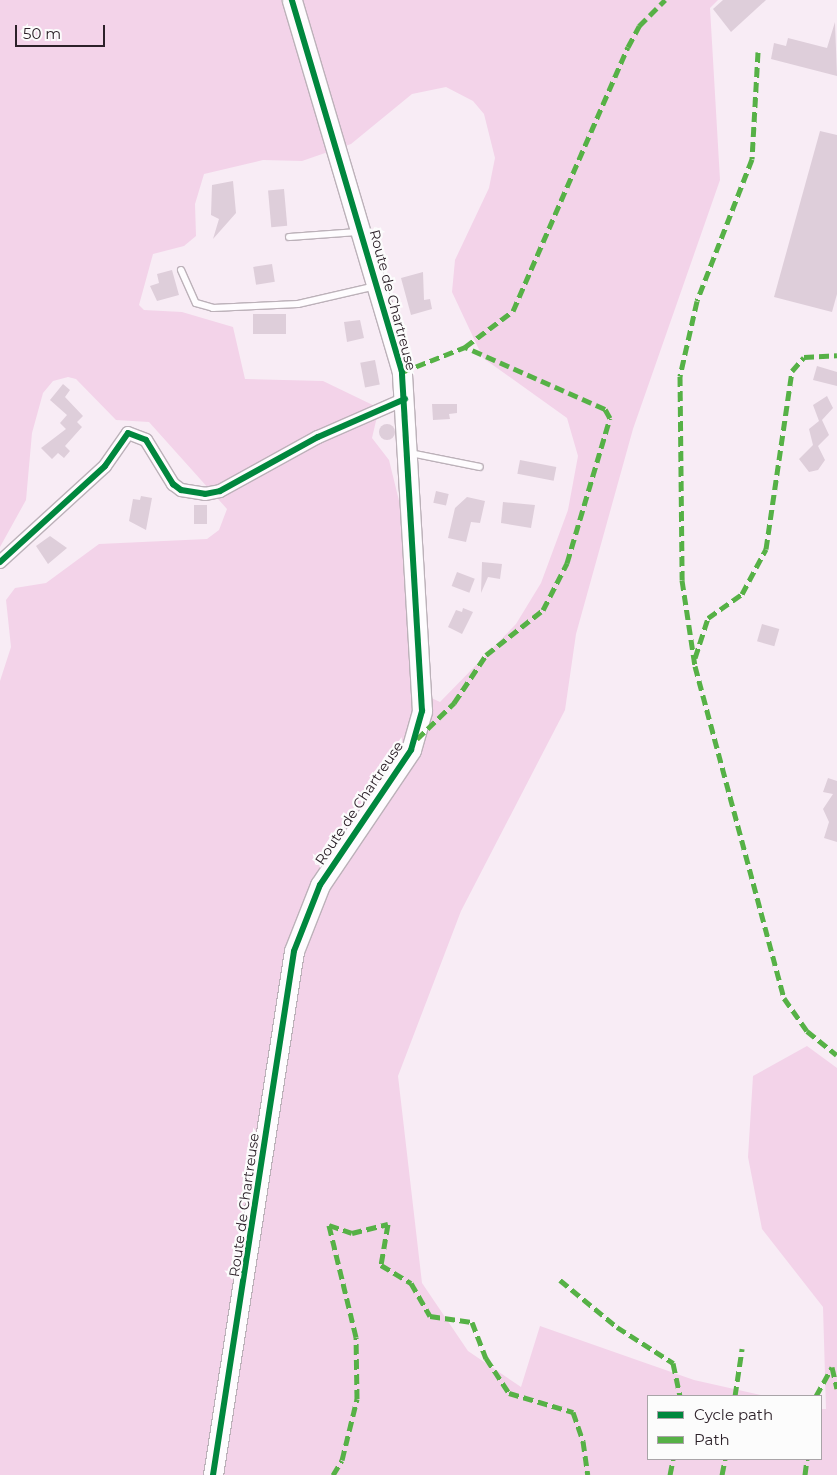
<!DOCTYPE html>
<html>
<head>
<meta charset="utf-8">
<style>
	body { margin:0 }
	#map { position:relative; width:837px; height:1475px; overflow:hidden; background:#f8ecf5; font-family:Montserrat,sans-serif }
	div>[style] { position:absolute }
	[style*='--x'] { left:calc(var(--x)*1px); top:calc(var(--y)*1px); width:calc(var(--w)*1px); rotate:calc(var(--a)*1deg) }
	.green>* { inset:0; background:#f3d3e9 }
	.building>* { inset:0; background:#deceda; transform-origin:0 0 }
	.round { border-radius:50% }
	.roads { filter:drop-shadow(1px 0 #bcb1b9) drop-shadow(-1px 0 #bcb1b9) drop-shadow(0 1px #bcb1b9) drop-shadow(0 -1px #bcb1b9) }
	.service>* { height:6px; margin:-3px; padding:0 3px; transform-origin:3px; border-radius:3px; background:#fefcfe }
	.minor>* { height:12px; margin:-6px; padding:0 6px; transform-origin:6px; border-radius:6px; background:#fefcfe }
	.secondary>* { height:19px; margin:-9.5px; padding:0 9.5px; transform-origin:9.5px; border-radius:9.5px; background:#fefcfe }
	.quiet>* { height:5px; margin-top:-2.5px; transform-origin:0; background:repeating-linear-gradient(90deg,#56b146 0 10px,transparent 0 15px) }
	.cycleway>* { height:6px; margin:-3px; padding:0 3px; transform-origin:3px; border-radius:3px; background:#00873e }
	span { translate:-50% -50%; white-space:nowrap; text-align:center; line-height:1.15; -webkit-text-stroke:4.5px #fcfcfc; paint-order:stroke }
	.street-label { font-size:14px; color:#2c2129 }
	.legend { position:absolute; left:647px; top:1395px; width:175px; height:65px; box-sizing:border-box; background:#fcfcfc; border:1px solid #a9a4a8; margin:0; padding:6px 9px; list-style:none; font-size:15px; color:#2c2129 }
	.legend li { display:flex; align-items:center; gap:10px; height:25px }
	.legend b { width:25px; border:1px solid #a9a4a8 }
	.scale { position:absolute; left:15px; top:25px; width:90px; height:22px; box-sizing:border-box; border:2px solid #2c2129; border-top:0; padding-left:6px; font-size:15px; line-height:18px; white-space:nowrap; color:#2c2129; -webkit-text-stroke:4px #fcfcfc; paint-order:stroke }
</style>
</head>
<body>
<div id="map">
	<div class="green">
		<div style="clip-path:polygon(evenodd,0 0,718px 0,710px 8px,720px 180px,633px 429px,576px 634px,565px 710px,461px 911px,398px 1076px,422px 1283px,468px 1351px,521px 1387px,540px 1326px,694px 1380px,765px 1396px,648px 1396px,648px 1459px,821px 1459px,821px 1409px,826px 1409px,823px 1307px,762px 1229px,748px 1157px,753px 1076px,807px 1046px,837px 1068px,837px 1475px,0 1475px,0 681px,11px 647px,6px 600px,15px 588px,46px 583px,99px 544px,207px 539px,219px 530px,227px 509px,149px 422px,116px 420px,76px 379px,68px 377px,53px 381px,43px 393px,32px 433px,26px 500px,0 547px,0 0,446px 87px,473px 101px,484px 114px,495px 158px,489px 188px,455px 260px,452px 292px,483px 358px,567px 418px,578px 456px,568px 510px,541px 583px,516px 624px,440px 702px,412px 689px,403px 517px,389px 460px,372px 438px,379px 408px,323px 381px,245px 379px,233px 327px,182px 312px,144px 310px,139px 305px,153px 254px,184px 246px,196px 236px,195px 204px,204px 174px,263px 160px,302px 161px,351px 144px,412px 94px,446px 87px)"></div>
	</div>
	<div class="building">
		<div style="clip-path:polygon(723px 0,766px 0,731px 32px,713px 9px)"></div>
		<div style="clip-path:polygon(835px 22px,837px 76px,771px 59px,774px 43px,786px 46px,788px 38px,827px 48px)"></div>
		<div style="clip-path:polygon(820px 131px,837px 135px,837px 294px,832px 312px,774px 297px)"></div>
		<div style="clip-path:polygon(233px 181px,236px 213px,213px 239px,219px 219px,211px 215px,212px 185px)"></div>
		<div style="left:284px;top:189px;width:37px;height:16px;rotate:85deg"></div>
		<div style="left:272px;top:264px;width:18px;height:19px;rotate:81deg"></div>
		<div style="clip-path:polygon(172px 270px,179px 295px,157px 301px,150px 286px,159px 283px,157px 274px)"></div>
		<div style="clip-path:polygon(423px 272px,424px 300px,430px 299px,432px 309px,411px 315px,401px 278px)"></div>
		<div style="left:286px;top:314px;width:20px;height:33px;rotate:90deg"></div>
		<div style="clip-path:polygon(360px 320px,364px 338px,347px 342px,344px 322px)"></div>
		<div style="left:375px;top:360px;width:25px;height:15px;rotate:79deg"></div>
		<div style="clip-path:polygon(817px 366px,837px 372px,837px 386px,813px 380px)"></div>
		<div style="clip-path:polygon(63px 384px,70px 390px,65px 397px,83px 416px,77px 422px,82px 427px,65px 446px,70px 451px,64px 458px,58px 453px,52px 459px,41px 448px,66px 429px,60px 423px,67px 415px,50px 400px)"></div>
		<div style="clip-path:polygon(827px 396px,833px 408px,822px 420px,829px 435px,818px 446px,825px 460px,818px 470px,809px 472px,799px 459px,813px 445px,809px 429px,819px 421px,813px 405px)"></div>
		<div style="clip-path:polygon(432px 404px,457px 404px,457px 413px,449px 414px,450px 419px,433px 420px)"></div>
		<div class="round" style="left:379px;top:424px;width:16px;height:16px"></div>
		<div style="left:520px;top:460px;width:37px;height:14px;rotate:11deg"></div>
		<div style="left:436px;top:491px;width:13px;height:12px;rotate:13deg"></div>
		<div style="clip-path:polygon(141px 496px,152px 498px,146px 530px,129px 521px,133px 499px,140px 500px)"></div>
		<div style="clip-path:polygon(467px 497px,485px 501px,480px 523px,471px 522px,466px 542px,448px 538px,455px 508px)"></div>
		<div style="clip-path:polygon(503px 502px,535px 505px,531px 528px,501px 523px)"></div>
		<div style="left:194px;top:505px;width:13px;height:19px"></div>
		<div style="clip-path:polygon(50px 536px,67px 548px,48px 564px,36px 546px)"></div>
		<div style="clip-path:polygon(482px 562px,502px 564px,500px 579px,488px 577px,481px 593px)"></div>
		<div style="left:457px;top:572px;width:19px;height:15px;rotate:21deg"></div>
		<div style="clip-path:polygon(463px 608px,473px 612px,462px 634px,448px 627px,456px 610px,462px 612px)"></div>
		<div style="left:762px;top:624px;width:18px;height:18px;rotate:16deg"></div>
		<div style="clip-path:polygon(828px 778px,837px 781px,837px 842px,824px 838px,829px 822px,823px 809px,833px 794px,823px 792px)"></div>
	</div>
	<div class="roads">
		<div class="service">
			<div style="--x:289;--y:237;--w:69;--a:-4.1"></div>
			<div style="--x:181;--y:270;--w:36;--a:66"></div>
			<div style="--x:196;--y:303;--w:18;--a:16"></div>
			<div style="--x:213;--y:308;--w:85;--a:-2.7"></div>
			<div style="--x:298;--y:304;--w:80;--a:-13"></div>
			<div style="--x:410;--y:453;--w:71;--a:11.3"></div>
		</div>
		<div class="minor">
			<div style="--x:0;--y:562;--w:142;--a:-42.4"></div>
			<div style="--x:105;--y:466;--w:40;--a:-55.1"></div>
			<div style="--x:128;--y:433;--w:19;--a:21"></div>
			<div style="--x:146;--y:440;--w:52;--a:58.5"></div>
			<div style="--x:173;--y:484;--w:10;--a:37"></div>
			<div style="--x:181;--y:490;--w:24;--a:9"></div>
			<div style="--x:205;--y:494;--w:15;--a:-11"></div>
			<div style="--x:220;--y:491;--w:112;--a:-28.9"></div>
			<div style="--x:318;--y:437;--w:95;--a:-23.6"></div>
		</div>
		<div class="secondary">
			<div style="--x:213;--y:1475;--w:530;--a:-81.21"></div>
			<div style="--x:294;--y:951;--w:71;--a:-68.5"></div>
			<div style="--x:320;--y:885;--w:163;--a:-56"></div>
			<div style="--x:411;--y:750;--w:41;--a:-74.2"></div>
			<div style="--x:422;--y:711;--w:340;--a:-93.4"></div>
			<div style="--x:402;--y:372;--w:388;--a:-106.5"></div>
		</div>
	</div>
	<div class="quiet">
		<div style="--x:758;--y:52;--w:107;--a:93.2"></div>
		<div style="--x:752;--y:159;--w:152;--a:111.2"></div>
		<div style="--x:697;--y:301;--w:77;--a:102.8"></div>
		<div style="--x:680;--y:376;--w:204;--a:89.4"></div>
		<div style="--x:682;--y:580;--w:87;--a:81.4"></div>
		<div style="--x:695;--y:666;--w:344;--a:75"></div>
		<div style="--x:784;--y:998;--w:40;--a:55.1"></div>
		<div style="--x:807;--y:1031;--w:38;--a:39"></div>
		<div style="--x:402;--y:372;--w:68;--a:-21.6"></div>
		<div style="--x:465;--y:347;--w:60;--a:-36.9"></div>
		<div style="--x:513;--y:311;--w:288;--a:-66.5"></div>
		<div style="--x:628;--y:47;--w:24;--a:-62"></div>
		<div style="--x:639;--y:26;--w:37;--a:-45"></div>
		<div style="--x:695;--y:658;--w:42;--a:-72"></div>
		<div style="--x:708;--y:618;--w:42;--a:-35.2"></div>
		<div style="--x:742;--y:594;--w:51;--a:-61.9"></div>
		<div style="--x:766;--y:549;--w:180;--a:-81.7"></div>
		<div style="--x:792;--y:371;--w:18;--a:-49"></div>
		<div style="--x:804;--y:357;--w:33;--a:-3"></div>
		<div style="--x:417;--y:739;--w:52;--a:-44.2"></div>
		<div style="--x:454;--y:703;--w:58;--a:-56.3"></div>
		<div style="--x:486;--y:655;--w:73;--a:-38.3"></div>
		<div style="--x:543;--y:610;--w:53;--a:-62.9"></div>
		<div style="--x:567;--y:563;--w:151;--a:-73.5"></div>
		<div style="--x:610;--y:418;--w:10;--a:-119"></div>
		<div style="--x:605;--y:409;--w:153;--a:-156.1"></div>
		<div style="--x:560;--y:1280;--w:74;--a:39.5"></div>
		<div style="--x:617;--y:1327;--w:67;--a:32.7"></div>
		<div style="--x:673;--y:1363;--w:34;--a:78"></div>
		<div style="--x:832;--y:1367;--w:22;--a:77"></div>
		<div style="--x:735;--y:1396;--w:48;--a:-81.5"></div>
		<div style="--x:816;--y:1396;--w:33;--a:-61"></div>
		<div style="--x:333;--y:1475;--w:17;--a:-59"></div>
		<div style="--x:342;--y:1460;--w:63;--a:-76.2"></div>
		<div style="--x:357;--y:1399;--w:62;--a:-90.9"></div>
		<div style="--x:356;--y:1337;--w:115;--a:-103.6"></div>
		<div style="--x:329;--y:1225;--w:24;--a:19"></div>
		<div style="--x:352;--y:1233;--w:37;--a:-14"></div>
		<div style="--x:388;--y:1224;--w:42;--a:99.7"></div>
		<div style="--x:381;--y:1265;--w:35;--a:31"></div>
		<div style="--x:411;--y:1283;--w:38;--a:60"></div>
		<div style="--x:430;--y:1316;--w:42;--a:8.1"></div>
		<div style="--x:472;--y:1322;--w:39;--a:69"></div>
		<div style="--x:486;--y:1358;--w:42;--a:56.7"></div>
		<div style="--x:509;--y:1393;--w:67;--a:16.5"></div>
		<div style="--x:573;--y:1412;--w:31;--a:71"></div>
		<div style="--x:583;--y:1441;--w:34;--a:82"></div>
		<div style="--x:670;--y:1475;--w:16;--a:-79"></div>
		<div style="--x:722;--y:1475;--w:16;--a:-79"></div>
		<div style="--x:805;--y:1475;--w:16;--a:-83"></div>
	</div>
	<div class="cycleway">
		<div style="--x:0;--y:562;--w:142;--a:-42.4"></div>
		<div style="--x:105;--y:466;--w:40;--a:-55.1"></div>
		<div style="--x:128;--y:433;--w:19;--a:21"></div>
		<div style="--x:146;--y:440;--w:52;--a:58.5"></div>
		<div style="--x:173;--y:484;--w:10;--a:37"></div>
		<div style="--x:181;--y:490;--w:24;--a:9"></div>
		<div style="--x:205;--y:494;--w:15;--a:-11"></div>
		<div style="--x:220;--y:491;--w:112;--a:-28.9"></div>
		<div style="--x:318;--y:437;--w:95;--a:-23.6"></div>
		<div style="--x:213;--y:1475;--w:530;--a:-81.21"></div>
		<div style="--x:294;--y:951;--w:71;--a:-68.5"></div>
		<div style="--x:320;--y:885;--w:163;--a:-56"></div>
		<div style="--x:411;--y:750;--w:41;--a:-74.2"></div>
		<div style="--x:422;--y:711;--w:340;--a:-93.4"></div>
		<div style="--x:402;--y:372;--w:388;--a:-106.5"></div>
	</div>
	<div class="street-label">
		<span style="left:393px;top:300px;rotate:75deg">Route de Chartreuse</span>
		<span style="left:359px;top:803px;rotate:-56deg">Route de Chartreuse</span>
		<span style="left:244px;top:1205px;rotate:-82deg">Route de Chartreuse</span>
	</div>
	<ul class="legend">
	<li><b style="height:6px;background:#00873e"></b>Cycle path</li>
	<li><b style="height:6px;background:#56b146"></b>Path</li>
	</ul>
	<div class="scale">50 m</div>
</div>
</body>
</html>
